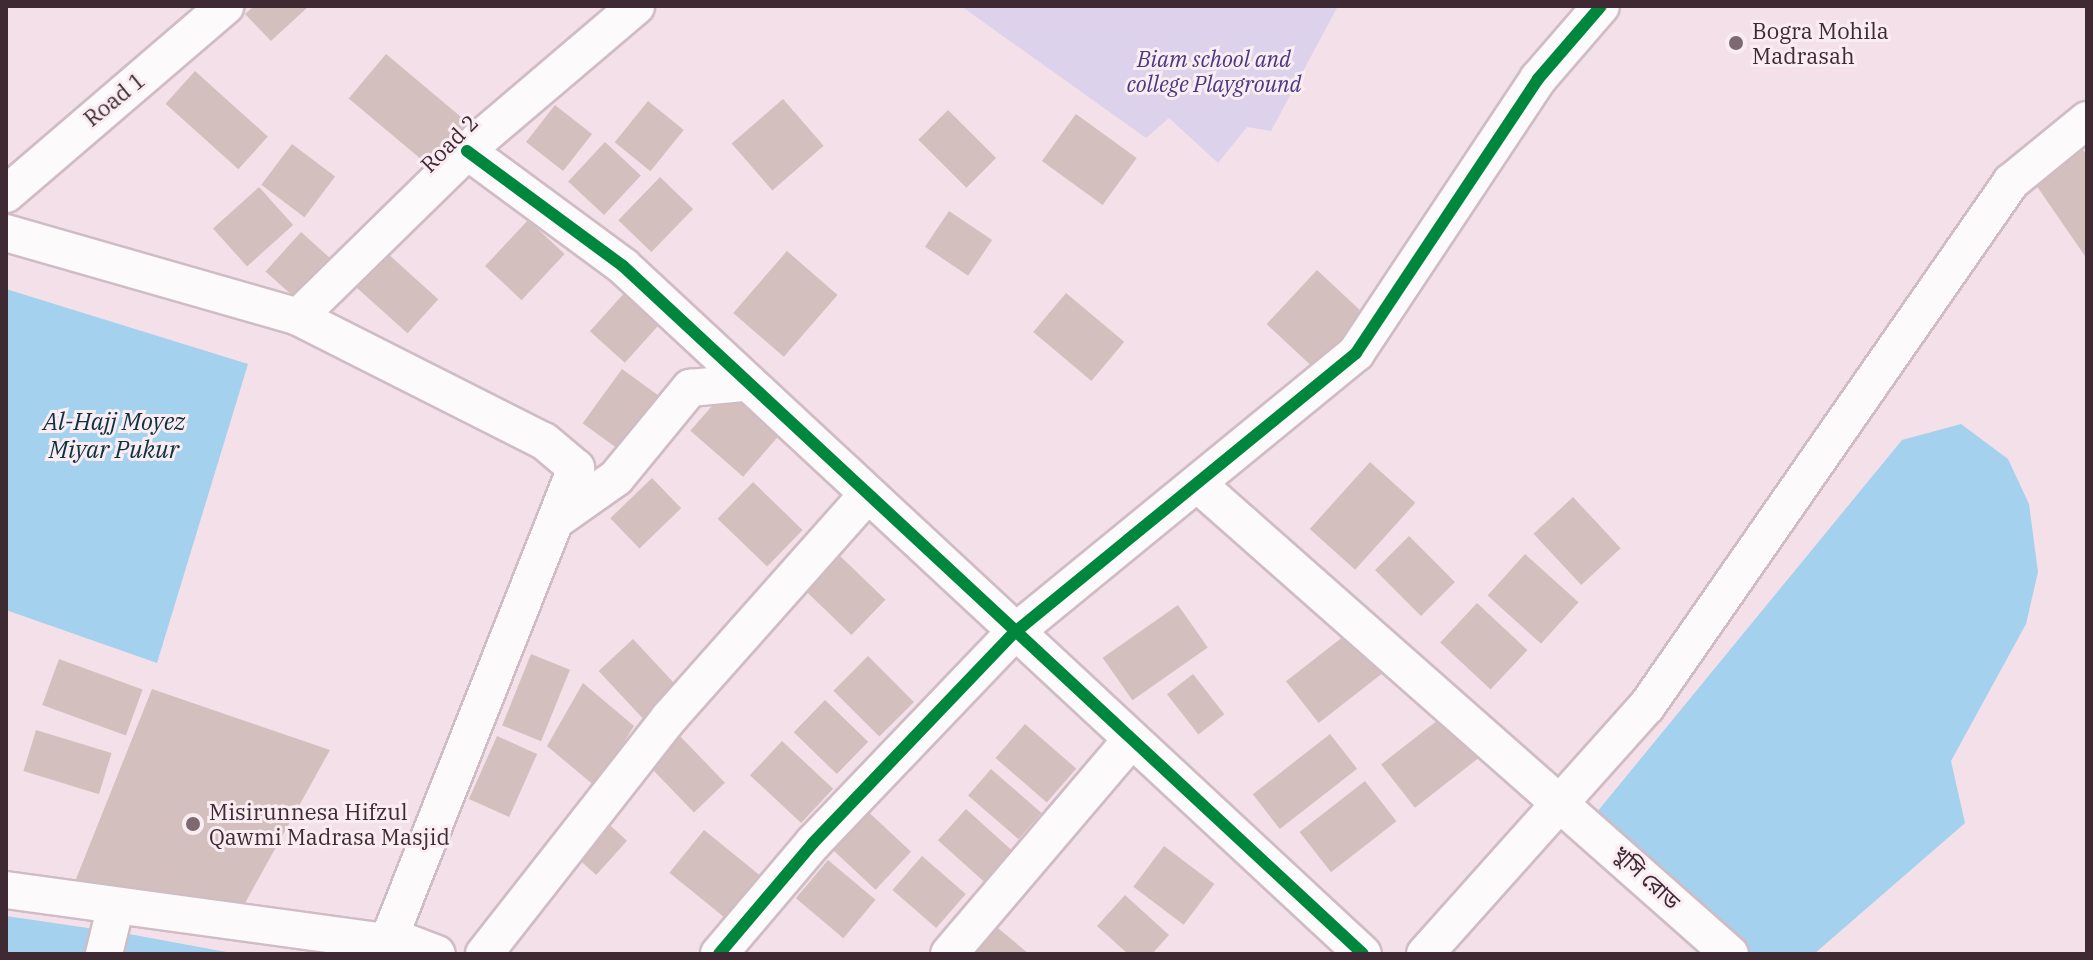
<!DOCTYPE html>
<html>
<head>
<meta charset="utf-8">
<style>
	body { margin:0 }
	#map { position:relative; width:2093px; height:960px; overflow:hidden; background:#f4e0e8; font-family:"IBM Plex Serif","Noto Sans Bengali",serif }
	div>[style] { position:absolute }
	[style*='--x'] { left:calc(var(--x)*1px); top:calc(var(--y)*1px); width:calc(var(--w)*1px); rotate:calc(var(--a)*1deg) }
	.green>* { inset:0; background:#ddd2ec }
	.water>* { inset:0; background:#a3d1ee }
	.building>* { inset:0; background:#d3c0be; transform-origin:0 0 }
	.roads { filter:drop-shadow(2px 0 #cfbcc4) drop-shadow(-2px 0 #cfbcc4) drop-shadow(0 2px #cfbcc4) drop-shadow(0 -2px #cfbcc4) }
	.minor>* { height:36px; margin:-18px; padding:0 18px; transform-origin:18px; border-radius:18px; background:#fdfafc }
	.cycleway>* { height:12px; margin:-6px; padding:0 6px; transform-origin:6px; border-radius:6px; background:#00873e }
	.dots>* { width:22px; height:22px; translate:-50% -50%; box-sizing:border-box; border:4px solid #f9edf2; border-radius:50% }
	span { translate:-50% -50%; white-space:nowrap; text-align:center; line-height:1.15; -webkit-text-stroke:6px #f9edf2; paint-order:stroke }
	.poi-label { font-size:22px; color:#3f2933 }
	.left { translate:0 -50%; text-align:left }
	.park-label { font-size:22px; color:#493883; font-style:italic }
	.street-label { font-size:22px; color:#3f2933 }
	.water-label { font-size:24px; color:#0d3140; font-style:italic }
	.frame { position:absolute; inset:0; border:8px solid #3f2933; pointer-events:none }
</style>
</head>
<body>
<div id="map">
	<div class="green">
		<div style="clip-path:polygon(961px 6px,1338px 6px,1271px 131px,1247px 127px,1218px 163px,1169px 118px,1146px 138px)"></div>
	</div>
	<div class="water">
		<div style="clip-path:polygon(6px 289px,248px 364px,157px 663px,6px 610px)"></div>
		<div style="clip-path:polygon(1961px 424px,2008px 459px,2029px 504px,2038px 572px,2026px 624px,1951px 761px,1965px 823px,1814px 954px,1730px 954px,1588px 823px,1902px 440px)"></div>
		<div style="clip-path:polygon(6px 916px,129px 934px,237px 954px,6px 954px)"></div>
	</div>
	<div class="building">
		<div style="clip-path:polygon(254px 6px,309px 6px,271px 41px,245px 14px)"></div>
		<div style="left:386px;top:54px;width:105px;height:58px;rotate:40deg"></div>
		<div style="left:195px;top:71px;width:98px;height:44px;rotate:42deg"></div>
		<div style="left:783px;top:99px;width:62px;height:68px;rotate:49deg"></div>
		<div style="left:648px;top:101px;width:46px;height:53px;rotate:39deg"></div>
		<div style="left:555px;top:105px;width:47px;height:47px;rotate:38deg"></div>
		<div style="left:948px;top:110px;width:68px;height:42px;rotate:45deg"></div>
		<div style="left:1076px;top:114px;width:75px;height:58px;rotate:36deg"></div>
		<div style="left:605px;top:142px;width:49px;height:54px;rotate:43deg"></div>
		<div style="left:292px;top:144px;width:54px;height:51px;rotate:37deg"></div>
		<div style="clip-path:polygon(2082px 148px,2087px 155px,2087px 259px,2034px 182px)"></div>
		<div style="left:660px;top:177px;width:46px;height:60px;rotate:44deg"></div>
		<div style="left:259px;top:187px;width:51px;height:62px;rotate:48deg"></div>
		<div style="left:949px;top:211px;width:52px;height:43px;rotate:34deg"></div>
		<div style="left:528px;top:220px;width:50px;height:63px;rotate:43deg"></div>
		<div style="left:301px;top:232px;width:50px;height:53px;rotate:42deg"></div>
		<div style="left:787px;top:251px;width:67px;height:82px;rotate:41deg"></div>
		<div style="left:387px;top:253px;width:69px;height:46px;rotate:42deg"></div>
		<div style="left:1317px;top:270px;width:67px;height:74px;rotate:43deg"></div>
		<div style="left:628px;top:289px;width:47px;height:57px;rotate:42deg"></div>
		<div style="left:1066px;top:293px;width:76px;height:51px;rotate:40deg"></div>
		<div style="left:622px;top:369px;width:54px;height:67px;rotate:36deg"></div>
		<div style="left:731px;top:384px;width:70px;height:62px;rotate:41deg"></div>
		<div style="left:1370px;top:462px;width:61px;height:90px;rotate:42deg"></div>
		<div style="left:652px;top:478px;width:42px;height:58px;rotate:46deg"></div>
		<div style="left:753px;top:482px;width:69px;height:51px;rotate:44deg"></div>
		<div style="left:1573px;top:497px;width:70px;height:54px;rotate:47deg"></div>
		<div style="left:1409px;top:536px;width:65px;height:48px;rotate:45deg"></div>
		<div style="left:838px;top:554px;width:66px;height:49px;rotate:44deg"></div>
		<div style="left:1525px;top:554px;width:72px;height:56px;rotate:42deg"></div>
		<div style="left:1477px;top:603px;width:69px;height:54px;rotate:43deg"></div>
		<div style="left:1178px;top:605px;width:52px;height:92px;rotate:55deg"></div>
		<div style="left:1353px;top:629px;width:53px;height:85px;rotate:52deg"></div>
		<div style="left:633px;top:639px;width:69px;height:47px;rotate:47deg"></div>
		<div style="left:531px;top:654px;width:42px;height:77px;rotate:22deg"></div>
		<div style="left:868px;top:656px;width:65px;height:49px;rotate:45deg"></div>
		<div style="left:59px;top:659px;width:89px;height:49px;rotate:20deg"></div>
		<div style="left:1193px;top:674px;width:51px;height:33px;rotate:52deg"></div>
		<div style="clip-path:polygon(583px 683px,634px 726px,596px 787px,547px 746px)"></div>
		<div style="clip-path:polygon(152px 689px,330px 750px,235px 921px,68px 899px)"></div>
		<div style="left:825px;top:700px;width:60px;height:45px;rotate:44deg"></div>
		<div style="left:1452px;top:709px;width:55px;height:90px;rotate:52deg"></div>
		<div style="left:1025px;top:724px;width:68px;height:45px;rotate:41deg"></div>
		<div style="left:36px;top:730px;width:79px;height:43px;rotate:17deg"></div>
		<div style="left:677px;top:733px;width:69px;height:43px;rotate:46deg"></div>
		<div style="left:1330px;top:734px;width:44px;height:98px;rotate:52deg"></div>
		<div style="left:497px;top:736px;width:44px;height:69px;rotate:24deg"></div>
		<div style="left:782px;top:741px;width:70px;height:47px;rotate:43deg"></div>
		<div style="left:991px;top:769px;width:67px;height:35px;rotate:41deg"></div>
		<div style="left:1365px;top:781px;width:51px;height:83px;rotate:52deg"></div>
		<div style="left:862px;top:806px;width:67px;height:52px;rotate:43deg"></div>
		<div style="left:966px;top:809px;width:63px;height:42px;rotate:42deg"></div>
		<div style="left:604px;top:820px;width:31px;height:46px;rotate:42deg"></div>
		<div style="left:704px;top:830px;width:71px;height:55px;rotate:39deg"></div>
		<div style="left:1164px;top:846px;width:63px;height:51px;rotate:37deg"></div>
		<div style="left:922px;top:856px;width:58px;height:45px;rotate:41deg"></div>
		<div style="left:828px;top:860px;width:62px;height:50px;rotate:40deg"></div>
		<div style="clip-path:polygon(1125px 895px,1169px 935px,1152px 954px,1128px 954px,1097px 926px)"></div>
		<div style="clip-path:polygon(993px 924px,1029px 954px,967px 954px)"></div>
	</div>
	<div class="roads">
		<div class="minor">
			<div style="--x:467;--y:151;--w:194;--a:36.4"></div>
			<div style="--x:623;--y:266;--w:1010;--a:42.91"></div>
			<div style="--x:6;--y:194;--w:289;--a:-40.6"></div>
			<div style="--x:6;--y:233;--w:304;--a:16"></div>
			<div style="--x:298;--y:317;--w:275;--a:26.8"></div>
			<div style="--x:544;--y:441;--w:42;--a:40.2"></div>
			<div style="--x:576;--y:468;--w:504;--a:111.67"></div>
			<div style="--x:298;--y:317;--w:255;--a:-44.4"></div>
			<div style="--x:480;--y:139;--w:205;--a:-40.4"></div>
			<div style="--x:1200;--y:486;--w:707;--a:41.45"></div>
			<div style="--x:555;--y:521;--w:75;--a:-35.2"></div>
			<div style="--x:616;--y:478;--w:117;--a:-50.6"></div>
			<div style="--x:690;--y:388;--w:53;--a:-5.4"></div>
			<div style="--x:6;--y:890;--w:385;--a:7.8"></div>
			<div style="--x:387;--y:942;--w:7;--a:-63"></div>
			<div style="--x:390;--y:936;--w:50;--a:21"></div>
			<div style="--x:104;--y:954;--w:46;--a:-76.3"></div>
			<div style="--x:484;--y:954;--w:300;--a:-51.9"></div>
			<div style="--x:669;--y:718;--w:297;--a:-48.4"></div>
			<div style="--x:719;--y:954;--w:145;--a:-49.7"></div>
			<div style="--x:813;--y:843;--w:291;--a:-46.3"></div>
			<div style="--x:1014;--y:633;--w:442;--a:-39.3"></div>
			<div style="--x:1356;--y:353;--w:329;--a:-56.4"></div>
			<div style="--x:1538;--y:79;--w:96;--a:-49.2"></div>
			<div style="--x:949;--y:954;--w:281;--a:-49.6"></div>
			<div style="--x:1425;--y:954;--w:333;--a:-48.2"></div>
			<div style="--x:1647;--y:706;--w:638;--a:-55.21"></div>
			<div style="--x:2011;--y:182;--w:98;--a:-39.2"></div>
		</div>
	</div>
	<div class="cycleway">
		<div style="--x:467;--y:151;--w:194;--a:36.4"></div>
		<div style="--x:623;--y:266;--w:1010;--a:42.91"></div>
		<div style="--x:719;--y:954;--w:145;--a:-49.7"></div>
		<div style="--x:813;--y:843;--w:291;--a:-46.3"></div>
		<div style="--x:1014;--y:633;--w:442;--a:-39.3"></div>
		<div style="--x:1356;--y:353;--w:329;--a:-56.4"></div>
		<div style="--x:1538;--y:79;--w:96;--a:-49.2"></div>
	</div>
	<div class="dots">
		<div style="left:1736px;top:43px;background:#7e6972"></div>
		<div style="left:193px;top:824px;background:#7e6972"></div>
	</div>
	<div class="poi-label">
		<span class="left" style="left:1752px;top:43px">Bogra Mohila<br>Madrasah</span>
		<span class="left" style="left:209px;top:824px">Misirunnesa Hifzul<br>Qawmi Madrasa Masjid</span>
	</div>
	<div class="park-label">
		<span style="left:1214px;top:71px">Biam school and<br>college Playground</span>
	</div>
	<div class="street-label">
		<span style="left:114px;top:99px;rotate:-39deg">Road 1</span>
		<span style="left:449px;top:143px;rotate:-45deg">Road 2</span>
		<span style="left:1647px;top:877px;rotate:43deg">খুসি রোড</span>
	</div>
	<div class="water-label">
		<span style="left:114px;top:436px">Al-Hajj Moyez<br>Miyar Pukur</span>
	</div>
	<div class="frame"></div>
</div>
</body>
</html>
